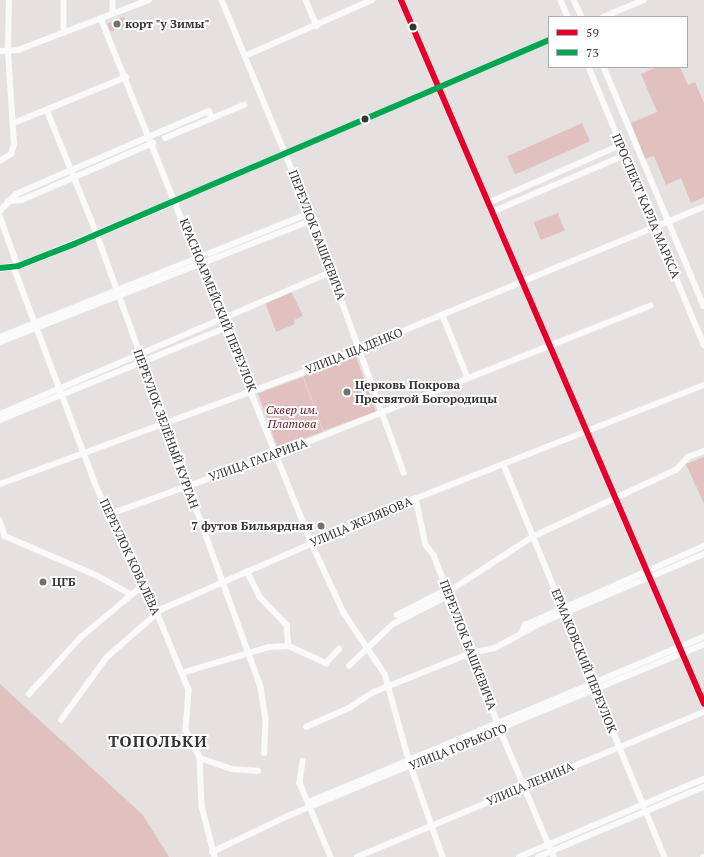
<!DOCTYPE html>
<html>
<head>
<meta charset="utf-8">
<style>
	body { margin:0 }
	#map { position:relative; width:704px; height:857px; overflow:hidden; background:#e5e1e1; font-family:"PT Serif",serif }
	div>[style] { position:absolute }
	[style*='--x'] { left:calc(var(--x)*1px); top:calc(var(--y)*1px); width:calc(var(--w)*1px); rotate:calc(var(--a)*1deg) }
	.green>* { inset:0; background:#e0c1c0; transform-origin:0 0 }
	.minor>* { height:5.5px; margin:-2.75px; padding:0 2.75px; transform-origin:2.75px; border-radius:2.75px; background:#fbfafa }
	.major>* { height:7px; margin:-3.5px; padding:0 3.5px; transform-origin:3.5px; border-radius:3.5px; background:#fbfafa }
	.bus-1>* { height:6px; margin:-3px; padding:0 3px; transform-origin:3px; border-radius:3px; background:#e4002b }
	.bus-2>* { height:6px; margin:-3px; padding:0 3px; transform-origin:3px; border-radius:3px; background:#00a651 }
	.dots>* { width:11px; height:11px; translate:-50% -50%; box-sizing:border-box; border:2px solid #fff; border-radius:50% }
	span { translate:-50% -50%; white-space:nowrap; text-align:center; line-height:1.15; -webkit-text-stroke:4px #fff; paint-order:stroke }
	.poi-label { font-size:12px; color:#353333; font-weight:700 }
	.left { translate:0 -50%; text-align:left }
	.right { translate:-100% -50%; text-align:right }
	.street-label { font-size:12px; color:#353333 }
	.park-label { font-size:12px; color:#6a141f; font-style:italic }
	.district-label { font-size:16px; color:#353333; font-weight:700; letter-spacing:1px }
	.legend { position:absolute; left:548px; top:16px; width:140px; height:52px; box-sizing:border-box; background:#fff; border:1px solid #aeadad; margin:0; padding:5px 7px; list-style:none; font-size:12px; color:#353333 }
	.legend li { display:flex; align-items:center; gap:8px; height:20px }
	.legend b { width:20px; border:1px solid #aeadad }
</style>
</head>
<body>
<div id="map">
	<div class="green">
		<div style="left:124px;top:17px;width:9px;height:18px;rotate:69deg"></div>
		<div style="clip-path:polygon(657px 67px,680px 67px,688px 85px,695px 82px,704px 103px,704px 197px,691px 203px,681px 178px,666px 185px,654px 156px,645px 159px,631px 123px,657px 112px,641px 74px)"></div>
		<div style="left:582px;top:123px;width:20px;height:82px;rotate:66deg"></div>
		<div style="left:558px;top:213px;width:19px;height:26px;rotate:69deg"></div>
		<div style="clip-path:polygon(291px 291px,303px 316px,294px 320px,295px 324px,276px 332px,265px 302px)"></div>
		<div style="left:356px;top:357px;width:58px;height:56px;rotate:70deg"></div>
		<div style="left:303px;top:377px;width:58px;height:48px;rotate:70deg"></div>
		<div style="clip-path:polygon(704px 457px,704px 504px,686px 464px)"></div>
		<div style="clip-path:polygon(0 684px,143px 815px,169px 857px,0 857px)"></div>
	</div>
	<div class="minor">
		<div style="--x:64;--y:0;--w:33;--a:90"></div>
		<div style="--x:113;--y:0;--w:13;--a:90"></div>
		<div style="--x:222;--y:0;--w:230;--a:67.6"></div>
		<div style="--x:310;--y:213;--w:276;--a:70.1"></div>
		<div style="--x:306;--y:0;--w:28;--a:67"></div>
		<div style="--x:401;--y:0;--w:766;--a:66.71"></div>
		<div style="--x:561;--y:0;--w:18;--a:68"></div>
		<div style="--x:574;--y:0;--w:19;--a:65"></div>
		<div style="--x:603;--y:17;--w:44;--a:-22.5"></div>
		<div style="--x:101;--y:18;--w:567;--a:68.14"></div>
		<div style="--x:312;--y:544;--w:76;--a:65.1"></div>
		<div style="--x:344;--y:613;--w:73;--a:56.1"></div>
		<div style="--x:385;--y:674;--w:89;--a:74.4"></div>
		<div style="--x:409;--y:760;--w:103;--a:70.7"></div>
		<div style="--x:0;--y:51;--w:18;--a:-3"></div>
		<div style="--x:18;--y:50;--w:140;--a:-20.9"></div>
		<div style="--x:245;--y:56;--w:139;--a:-23.8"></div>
		<div style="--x:589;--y:67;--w:301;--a:67.5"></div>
		<div style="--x:604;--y:67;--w:259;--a:67.3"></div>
		<div style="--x:47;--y:110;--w:134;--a:68"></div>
		<div style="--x:97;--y:234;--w:483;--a:70.1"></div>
		<div style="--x:261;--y:688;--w:30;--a:81"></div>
		<div style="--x:266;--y:718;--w:35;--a:92"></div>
		<div style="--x:14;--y:123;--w:121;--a:-22.3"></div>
		<div style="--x:165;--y:138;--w:86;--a:-22.7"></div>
		<div style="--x:0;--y:161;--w:13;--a:-32"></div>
		<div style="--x:11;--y:154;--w:9;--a:-72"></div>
		<div style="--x:14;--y:145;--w:94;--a:-93.7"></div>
		<div style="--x:8;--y:51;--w:51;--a:-88.9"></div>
		<div style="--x:176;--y:200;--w:406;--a:-23.2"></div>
		<div style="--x:8;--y:201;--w:14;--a:-4"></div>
		<div style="--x:22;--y:200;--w:143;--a:-23.5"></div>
		<div style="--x:488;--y:203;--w:145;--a:-23.6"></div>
		<div style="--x:0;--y:211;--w:23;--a:-47"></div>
		<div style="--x:16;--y:194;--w:210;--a:-23.3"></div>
		<div style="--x:209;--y:111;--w:8;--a:67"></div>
		<div style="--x:492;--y:212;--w:145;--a:-23.2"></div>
		<div style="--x:0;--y:216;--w:53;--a:70.2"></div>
		<div style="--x:14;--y:267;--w:231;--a:69.4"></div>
		<div style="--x:95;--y:483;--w:114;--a:66.1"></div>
		<div style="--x:141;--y:587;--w:30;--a:57"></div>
		<div style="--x:157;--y:612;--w:84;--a:67.7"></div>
		<div style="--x:189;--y:690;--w:40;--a:94.3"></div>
		<div style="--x:186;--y:730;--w:31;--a:63"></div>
		<div style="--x:200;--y:758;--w:48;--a:87.6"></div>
		<div style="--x:202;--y:806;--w:53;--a:75.7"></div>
		<div style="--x:443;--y:316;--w:67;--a:68"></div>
		<div style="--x:0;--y:337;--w:334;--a:-21.8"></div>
		<div style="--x:0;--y:342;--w:336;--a:-21.3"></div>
		<div style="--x:0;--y:414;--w:361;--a:-23.2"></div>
		<div style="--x:0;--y:420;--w:243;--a:-22.2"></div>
		<div style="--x:504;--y:465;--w:424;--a:67.7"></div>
		<div style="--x:0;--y:484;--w:315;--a:-20.2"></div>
		<div style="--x:296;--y:375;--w:441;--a:-22.4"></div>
		<div style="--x:416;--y:498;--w:48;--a:78"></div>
		<div style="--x:426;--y:545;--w:13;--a:51"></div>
		<div style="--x:434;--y:555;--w:186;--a:69.2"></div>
		<div style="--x:500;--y:729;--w:139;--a:67.1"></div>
		<div style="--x:110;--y:514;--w:175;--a:-19.7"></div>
		<div style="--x:275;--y:455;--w:404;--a:-21.7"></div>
		<div style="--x:0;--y:520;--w:17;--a:73"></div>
		<div style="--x:5;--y:536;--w:99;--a:23.2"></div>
		<div style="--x:96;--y:575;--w:39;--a:29"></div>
		<div style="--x:247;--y:571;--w:29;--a:63"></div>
		<div style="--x:260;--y:597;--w:39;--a:46"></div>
		<div style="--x:287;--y:625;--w:21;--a:85"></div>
		<div style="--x:448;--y:592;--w:100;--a:-33.2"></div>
		<div style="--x:532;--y:537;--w:159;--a:-25"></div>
		<div style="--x:676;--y:470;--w:18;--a:-47"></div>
		<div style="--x:688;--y:457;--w:17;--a:-21"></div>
		<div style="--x:397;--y:615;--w:57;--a:-27"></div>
		<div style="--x:522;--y:632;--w:8;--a:-67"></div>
		<div style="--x:525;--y:625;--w:196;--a:-23.8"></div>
		<div style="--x:349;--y:666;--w:61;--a:-43.7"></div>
		<div style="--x:393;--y:624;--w:64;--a:-27"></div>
		<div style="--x:182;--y:673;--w:91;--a:-16.6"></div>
		<div style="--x:269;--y:647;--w:20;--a:-3"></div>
		<div style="--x:289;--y:646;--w:41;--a:24.7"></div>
		<div style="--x:326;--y:663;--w:19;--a:-47"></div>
		<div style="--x:29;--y:694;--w:77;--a:-47.6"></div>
		<div style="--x:81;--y:637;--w:78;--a:-39.8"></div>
		<div style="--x:61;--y:720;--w:78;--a:-53.9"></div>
		<div style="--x:107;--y:657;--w:73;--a:-41.1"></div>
		<div style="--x:162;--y:609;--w:273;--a:-23.6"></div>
		<div style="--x:412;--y:500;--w:314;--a:-21.5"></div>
		<div style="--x:306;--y:727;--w:47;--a:-23.8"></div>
		<div style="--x:349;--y:708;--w:30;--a:-33"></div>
		<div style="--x:374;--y:692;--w:105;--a:-21.9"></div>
		<div style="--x:471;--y:653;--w:25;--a:-12"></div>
		<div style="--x:495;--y:648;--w:52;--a:-28.5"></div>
		<div style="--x:541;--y:623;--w:177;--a:-22.9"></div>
		<div style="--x:200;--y:758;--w:34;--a:19"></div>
		<div style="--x:232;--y:769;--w:26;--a:4"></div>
		<div style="--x:303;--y:761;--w:22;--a:98"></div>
		<div style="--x:300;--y:783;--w:80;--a:67.3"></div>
		<div style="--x:309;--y:802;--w:428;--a:-22.7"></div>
		<div style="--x:212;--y:852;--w:86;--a:-25.4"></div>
		<div style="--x:290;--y:815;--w:448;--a:-22.4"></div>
		<div style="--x:357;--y:857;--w:376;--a:-22.7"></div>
		<div style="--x:519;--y:857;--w:201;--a:-22.9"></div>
		<div style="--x:538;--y:857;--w:180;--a:-22.9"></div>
		<div style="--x:703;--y:857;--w:1;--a:0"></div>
	</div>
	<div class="major">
		<div style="--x:0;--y:268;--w:25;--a:-11"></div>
		<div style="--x:25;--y:263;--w:164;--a:-22.6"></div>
	</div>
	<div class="bus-1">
		<div style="--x:401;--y:0;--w:766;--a:66.71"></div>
	</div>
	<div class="bus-2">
		<div style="--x:0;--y:268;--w:18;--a:-6"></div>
		<div style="--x:18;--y:266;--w:60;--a:-21.4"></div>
		<div style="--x:74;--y:244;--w:517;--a:-23.24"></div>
	</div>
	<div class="dots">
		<div style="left:117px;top:24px;background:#737070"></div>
		<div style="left:413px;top:27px;background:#353333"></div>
		<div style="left:365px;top:119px;background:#353333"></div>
		<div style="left:347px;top:392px;background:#737070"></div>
		<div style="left:321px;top:526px;background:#737070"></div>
		<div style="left:43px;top:582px;background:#737070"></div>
	</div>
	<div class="poi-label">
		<span class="left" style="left:125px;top:24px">корт "у Зимы"</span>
		<span class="left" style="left:355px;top:392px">Церковь Покрова<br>Пресвятой Богородицы</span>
		<span class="right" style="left:313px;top:526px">7 футов Бильярдная</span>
		<span class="left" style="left:52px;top:582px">ЦГБ</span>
	</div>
	<div class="street-label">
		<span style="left:646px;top:206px;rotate:67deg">ПРОСПЕКТ КАРЛА МАРКСА</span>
		<span style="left:317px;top:235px;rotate:69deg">ПЕРЕУЛОК БАШКЕВИЧА</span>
		<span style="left:218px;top:305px;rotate:68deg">КРАСНОАРМЕЙСКИЙ ПЕРЕУЛОК</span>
		<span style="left:354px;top:351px;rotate:-22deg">УЛИЦА ЩАДЕНКО</span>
		<span style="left:166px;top:429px;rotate:70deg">ПЕРЕУЛОК ЗЕЛЁНЫЙ КУРГАН</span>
		<span style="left:258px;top:460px;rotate:-20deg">УЛИЦА ГАГАРИНА</span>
		<span style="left:361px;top:522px;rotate:-23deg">УЛИЦА ЖЕЛЯБОВА</span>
		<span style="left:130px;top:557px;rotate:65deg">ПЕРЕУЛОК КОВАЛЁВА</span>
		<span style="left:468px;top:645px;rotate:69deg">ПЕРЕУЛОК БАШКЕВИЧА</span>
		<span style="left:584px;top:661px;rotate:68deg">ЕРМАКОВСКИЙ ПЕРЕУЛОК</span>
		<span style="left:458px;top:747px;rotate:-22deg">УЛИЦА ГОРЬКОГО</span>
		<span style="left:530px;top:784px;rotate:-23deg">УЛИЦА ЛЕНИНА</span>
	</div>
	<div class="park-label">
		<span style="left:292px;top:417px">Сквер им.<br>Платова</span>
	</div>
	<div class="district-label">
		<span style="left:158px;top:741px">ТОПОЛЬКИ</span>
	</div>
	<ul class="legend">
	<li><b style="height:5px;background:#e4002b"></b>59</li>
	<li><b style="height:5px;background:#00a651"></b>73</li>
	</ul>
</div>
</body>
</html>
